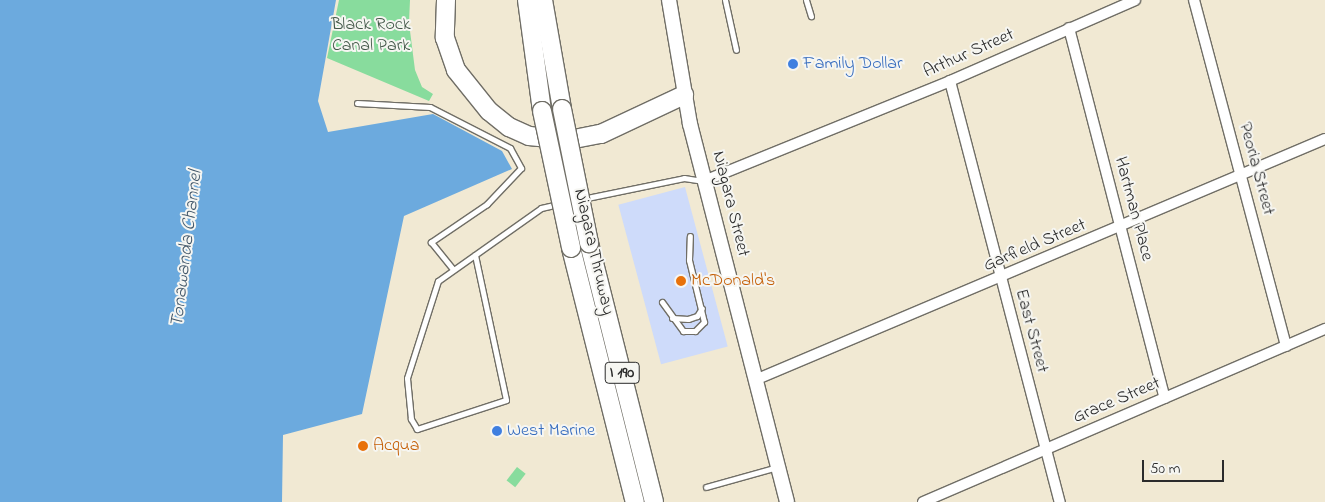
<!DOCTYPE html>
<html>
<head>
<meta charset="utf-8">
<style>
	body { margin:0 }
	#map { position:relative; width:1325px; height:502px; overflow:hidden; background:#f1e9d3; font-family:"Indie Flower",sans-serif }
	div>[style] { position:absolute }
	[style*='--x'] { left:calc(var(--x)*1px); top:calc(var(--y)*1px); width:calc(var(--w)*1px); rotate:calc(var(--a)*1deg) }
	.built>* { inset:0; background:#cedbfa; transform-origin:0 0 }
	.green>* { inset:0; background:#88dc9d; transform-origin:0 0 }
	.water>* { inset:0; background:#6caade }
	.roads { filter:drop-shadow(1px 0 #706e66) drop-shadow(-1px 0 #706e66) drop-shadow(0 1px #706e66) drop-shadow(0 -1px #706e66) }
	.service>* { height:5px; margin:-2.5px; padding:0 2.5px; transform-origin:2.5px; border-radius:2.5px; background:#fff }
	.minor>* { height:10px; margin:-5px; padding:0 5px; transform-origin:5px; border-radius:5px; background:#fff }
	.secondary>* { height:14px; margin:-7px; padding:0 7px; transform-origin:7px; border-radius:7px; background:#fff }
	.motorway>* { height:18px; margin:-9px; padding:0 9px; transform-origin:9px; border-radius:9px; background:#fff }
	.bridges { filter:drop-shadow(1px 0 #706e66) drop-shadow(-1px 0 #706e66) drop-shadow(0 1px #706e66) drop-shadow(0 -1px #706e66) }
	.motorway-bridge>* { height:18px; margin:-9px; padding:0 9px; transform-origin:9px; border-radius:9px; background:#fff }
	.dots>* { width:14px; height:14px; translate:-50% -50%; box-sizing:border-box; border:2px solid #f6f6f2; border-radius:50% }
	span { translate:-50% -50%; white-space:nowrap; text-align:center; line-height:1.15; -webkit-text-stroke:4px #f6f6f2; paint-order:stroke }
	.shield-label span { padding:1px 4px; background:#f6f6f2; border:1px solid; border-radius:4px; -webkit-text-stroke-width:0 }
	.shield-label { font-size:16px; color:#2b2b2b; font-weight:700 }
	.park-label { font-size:18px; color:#425748 }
	.street-label { font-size:18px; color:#2b2b2b }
	.shop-label { font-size:18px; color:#366cbe }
	.left { translate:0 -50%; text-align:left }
	.food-label { font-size:18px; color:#c56008 }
	.water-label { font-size:19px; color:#42576a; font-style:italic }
	.scale { position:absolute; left:1142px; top:460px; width:82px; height:22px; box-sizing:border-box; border:2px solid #2b2b2b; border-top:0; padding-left:6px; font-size:15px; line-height:18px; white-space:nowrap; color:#2b2b2b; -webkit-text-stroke:4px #f6f6f2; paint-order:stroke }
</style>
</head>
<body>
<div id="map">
	<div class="built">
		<div style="left:685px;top:187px;width:165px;height:69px;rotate:75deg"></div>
	</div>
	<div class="green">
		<div style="clip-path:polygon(339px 0,410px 0,409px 23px,415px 70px,422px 87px,433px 94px,429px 101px,327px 58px)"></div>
		<div style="left:517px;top:467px;width:11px;height:17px;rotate:38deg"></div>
	</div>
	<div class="water">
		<div style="clip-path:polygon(0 0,336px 0,318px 101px,328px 132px,433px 114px,502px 151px,512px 169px,404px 216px,362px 414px,283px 435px,282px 502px,0 502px)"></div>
	</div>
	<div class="roads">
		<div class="service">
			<div style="--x:725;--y:0;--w:51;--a:77.6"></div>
			<div style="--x:806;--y:0;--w:17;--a:73"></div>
			<div style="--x:357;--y:103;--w:73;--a:3.1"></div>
			<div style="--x:430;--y:107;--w:90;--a:27.1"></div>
			<div style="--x:510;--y:148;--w:23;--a:61"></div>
			<div style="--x:521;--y:168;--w:50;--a:133.4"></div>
			<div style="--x:487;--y:204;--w:68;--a:145.8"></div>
			<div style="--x:431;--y:242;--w:35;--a:51"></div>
			<div style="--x:582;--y:199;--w:104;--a:-11.6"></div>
			<div style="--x:684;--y:178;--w:20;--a:9"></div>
			<div style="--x:475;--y:255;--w:148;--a:77.9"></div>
			<div style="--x:506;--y:400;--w:94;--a:162"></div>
			<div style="--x:417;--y:429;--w:12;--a:-121"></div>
			<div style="--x:411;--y:419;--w:41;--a:-95.6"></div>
			<div style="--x:407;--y:378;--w:102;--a:-72.3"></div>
			<div style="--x:438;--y:281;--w:126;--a:-35.3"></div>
			<div style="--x:541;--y:208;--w:18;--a:-13"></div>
			<div style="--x:662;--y:302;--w:36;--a:54"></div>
			<div style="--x:683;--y:331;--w:12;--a:0"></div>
			<div style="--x:695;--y:331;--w:13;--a:-45"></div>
			<div style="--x:704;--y:322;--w:64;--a:-103.6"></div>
			<div style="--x:689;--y:260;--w:24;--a:-88"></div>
			<div style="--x:672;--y:318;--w:16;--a:4"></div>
			<div style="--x:688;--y:319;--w:9;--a:-18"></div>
			<div style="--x:697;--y:316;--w:9;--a:-58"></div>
			<div style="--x:706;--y:487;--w:74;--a:-15.7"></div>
		</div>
		<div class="minor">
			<div style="--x:1194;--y:0;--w:358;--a:75.1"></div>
			<div style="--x:1069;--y:28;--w:382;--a:75.5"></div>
			<div style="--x:950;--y:81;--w:435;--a:75.4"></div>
			<div style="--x:704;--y:181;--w:266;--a:-22.1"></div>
			<div style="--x:950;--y:81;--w:202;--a:-23.6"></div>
			<div style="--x:755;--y:380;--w:619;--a:-22.92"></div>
			<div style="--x:923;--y:502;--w:438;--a:-23.3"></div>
		</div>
		<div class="secondary">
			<div style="--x:669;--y:0;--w:126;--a:80.4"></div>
			<div style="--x:690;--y:124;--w:390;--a:75.6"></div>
		</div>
		<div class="motorway">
			<div style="--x:446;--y:0;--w:38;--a:92"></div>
			<div style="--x:445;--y:38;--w:34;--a:71"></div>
			<div style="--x:456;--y:70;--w:53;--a:51.2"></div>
			<div style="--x:489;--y:111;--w:26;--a:39"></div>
			<div style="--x:509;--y:127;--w:22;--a:24"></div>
			<div style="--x:529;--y:136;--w:40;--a:5.7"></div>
			<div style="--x:569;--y:140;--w:33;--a:-11"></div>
			<div style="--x:601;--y:134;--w:92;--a:-25.2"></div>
			<div style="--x:527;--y:0;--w:112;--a:82.3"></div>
			<div style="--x:543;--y:0;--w:111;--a:80.1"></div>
			<div style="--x:589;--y:243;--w:267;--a:75.9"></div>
			<div style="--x:571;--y:248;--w:262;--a:75.9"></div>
		</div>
	</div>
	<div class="bridges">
		<div class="motorway-bridge">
			<div style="--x:562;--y:109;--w:137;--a:78.6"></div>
			<div style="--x:542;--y:111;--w:140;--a:78"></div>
		</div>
	</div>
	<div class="dots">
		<div style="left:793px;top:64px;background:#3f7fe0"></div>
		<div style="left:681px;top:281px;background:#e8710a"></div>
		<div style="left:497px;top:431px;background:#3f7fe0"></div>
		<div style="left:363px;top:446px;background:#e8710a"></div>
	</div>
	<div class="shield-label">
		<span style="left:622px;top:373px">I 190</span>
	</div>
	<div class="park-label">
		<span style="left:371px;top:36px">Black Rock<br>Canal Park</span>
	</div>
	<div class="street-label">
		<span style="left:969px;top:54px;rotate:-24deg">Arthur Street</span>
		<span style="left:1256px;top:169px;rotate:75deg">Peoria Street</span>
		<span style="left:730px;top:204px;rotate:76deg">Niagara Street</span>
		<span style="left:1133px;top:209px;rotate:75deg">Hartman Place</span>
		<span style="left:1035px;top:246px;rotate:-23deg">Garfield Street</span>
		<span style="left:593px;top:252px;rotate:77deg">Niagara Thruway</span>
		<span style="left:1031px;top:331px;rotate:75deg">East Street</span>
		<span style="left:1117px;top:401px;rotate:-23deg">Grace Street</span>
	</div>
	<div class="shop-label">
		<span class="left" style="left:803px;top:64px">Family Dollar</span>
		<span class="left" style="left:507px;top:431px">West Marine</span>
	</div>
	<div class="food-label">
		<span class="left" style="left:691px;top:281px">McDonald's</span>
		<span class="left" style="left:373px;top:446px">Acqua</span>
	</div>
	<div class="water-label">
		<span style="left:187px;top:249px;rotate:-83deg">Tonawanda Channel</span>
	</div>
	<div class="scale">50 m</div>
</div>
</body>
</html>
